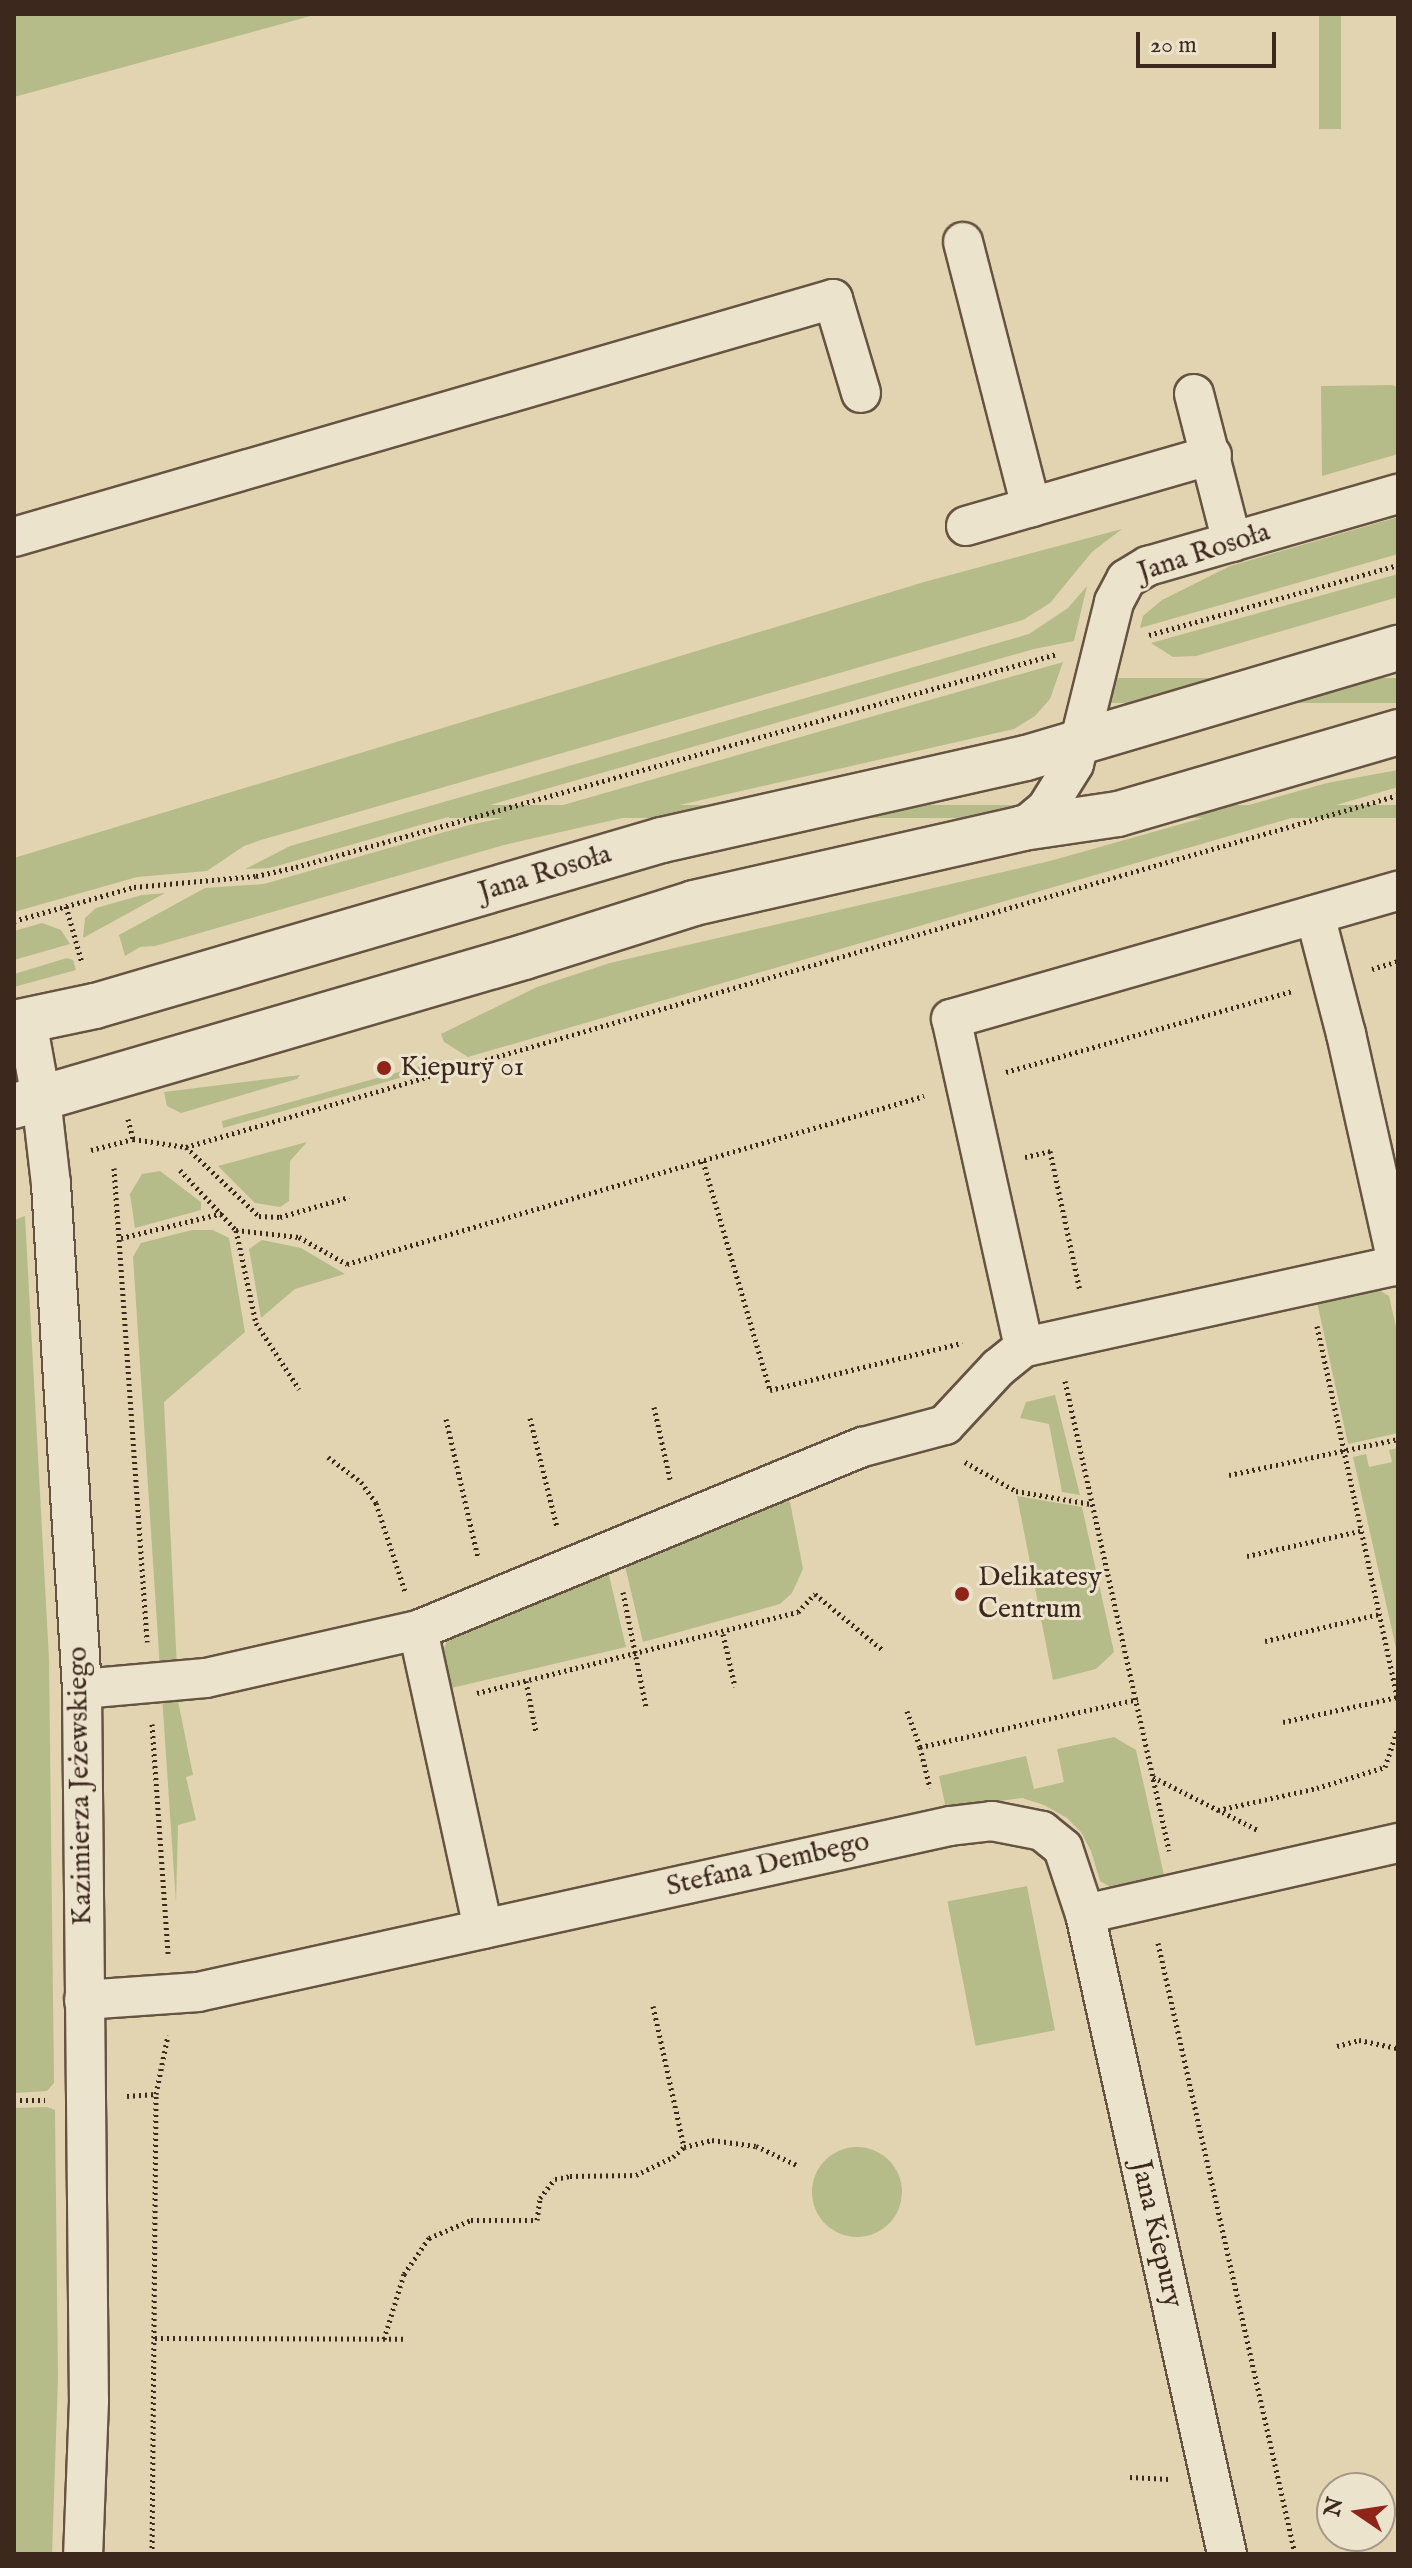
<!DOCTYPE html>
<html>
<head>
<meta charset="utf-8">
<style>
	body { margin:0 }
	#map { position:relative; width:1412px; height:2568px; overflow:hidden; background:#e2d4b0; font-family:"IM FELL English",serif }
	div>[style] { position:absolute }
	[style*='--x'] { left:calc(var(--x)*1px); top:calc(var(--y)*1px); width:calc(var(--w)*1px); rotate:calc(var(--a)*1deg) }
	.green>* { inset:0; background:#b5bc8a; transform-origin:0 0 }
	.round { border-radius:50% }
	.path>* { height:5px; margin-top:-2.5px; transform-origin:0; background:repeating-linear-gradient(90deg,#3d281e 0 2px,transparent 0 6px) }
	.roads { filter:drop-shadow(2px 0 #665342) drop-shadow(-2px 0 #665342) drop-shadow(0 2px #665342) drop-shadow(0 -2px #665342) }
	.minor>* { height:38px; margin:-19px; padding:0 19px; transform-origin:19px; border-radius:19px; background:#ece3cc }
	.tertiary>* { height:44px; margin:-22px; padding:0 22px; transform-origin:22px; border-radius:22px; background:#ece3cc }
	.dots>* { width:22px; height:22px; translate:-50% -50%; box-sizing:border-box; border:4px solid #ece3cc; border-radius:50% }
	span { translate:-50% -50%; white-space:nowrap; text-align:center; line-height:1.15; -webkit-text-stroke:6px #ece3cc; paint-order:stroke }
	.street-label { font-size:28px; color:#3d281e }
	.poi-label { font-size:28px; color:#3d281e }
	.left { translate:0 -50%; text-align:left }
	.frame { position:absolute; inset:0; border:16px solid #3d281e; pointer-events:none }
	.north { position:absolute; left:1316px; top:2472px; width:80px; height:80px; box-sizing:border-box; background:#ece3cc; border:2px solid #a69886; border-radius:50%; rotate:283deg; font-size:22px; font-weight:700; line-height:32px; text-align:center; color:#3d281e }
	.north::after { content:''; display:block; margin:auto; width:28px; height:36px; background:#8f2418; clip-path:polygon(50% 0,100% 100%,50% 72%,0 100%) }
	.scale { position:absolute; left:1136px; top:32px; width:140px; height:36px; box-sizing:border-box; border:4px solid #3d281e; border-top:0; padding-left:10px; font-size:24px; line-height:28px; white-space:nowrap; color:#3d281e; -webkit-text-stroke:6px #ece3cc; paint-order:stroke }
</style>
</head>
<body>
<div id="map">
	<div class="green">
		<div style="clip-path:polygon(14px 14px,318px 14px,14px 97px)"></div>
		<div style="left:1319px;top:14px;width:22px;height:115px"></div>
		<div style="clip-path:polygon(1391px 385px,1398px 387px,1398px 454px,1322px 476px,1321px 386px)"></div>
		<div style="clip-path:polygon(1398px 517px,1398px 554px,1140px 628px,1143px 616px,1162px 600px,1230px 566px)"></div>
		<div style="clip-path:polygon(1122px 529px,1092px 552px,1050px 603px,1023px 620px,261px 840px,244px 846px,207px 871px,137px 877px,14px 912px,14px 858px,924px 582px)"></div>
		<div style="clip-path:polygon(1398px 574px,1398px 597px,1196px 656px,1173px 657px,1151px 643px)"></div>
		<div style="clip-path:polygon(1087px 586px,1074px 641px,1034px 649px,270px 868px,245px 869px,290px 846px,1029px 634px,1068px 608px)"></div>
		<div style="clip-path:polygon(1063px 662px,1050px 699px,1035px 716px,1014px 729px,504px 845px,155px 946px,140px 947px,125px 956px,119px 935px,205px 888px,264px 884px,469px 825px,556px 807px)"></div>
		<div style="left:1398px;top:678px;width:25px;height:298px;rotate:90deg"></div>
		<div style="clip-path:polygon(1398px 770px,1398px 787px,468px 1057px,444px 1042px,441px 1034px,537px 987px,610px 963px,1050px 861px,1327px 783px)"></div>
		<div style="left:1398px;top:805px;width:13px;height:949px;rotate:90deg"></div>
		<div style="clip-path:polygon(165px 893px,83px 938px,85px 918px,96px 908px,142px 895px)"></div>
		<div style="clip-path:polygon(42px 923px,61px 930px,70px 944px,14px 960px,14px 931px)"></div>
		<div style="clip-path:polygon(67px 958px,73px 960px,76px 970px,14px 987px,14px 974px)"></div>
		<div style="clip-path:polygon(442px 1060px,449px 1064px,223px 1128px,222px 1121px)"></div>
		<div style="clip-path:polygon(300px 1075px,297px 1079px,181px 1113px,167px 1106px,164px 1092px)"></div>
		<div style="clip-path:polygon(307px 1142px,290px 1161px,289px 1201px,280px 1207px,255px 1203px,218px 1166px)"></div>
		<div style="clip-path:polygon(160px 1171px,201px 1202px,201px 1210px,135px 1228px,130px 1194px,142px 1174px)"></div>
		<div style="clip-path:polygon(25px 1216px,49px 1659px,54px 2083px,47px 2091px,14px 2093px,14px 1220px)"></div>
		<div style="clip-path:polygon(192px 1230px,213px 1230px,229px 1238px,245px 1332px,164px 1402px,177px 1668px,160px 1669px,133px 1257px,141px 1243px)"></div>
		<div style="clip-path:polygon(262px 1240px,301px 1248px,345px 1274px,295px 1289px,261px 1318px,249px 1249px)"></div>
		<div style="clip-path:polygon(1377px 1289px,1389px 1296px,1398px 1336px,1398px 1433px,1348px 1444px,1317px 1302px)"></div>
		<div style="clip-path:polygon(1055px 1395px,1080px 1495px,1062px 1492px,1049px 1424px,1020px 1418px,1026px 1402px)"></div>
		<div style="clip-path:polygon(1398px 1448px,1398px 1657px,1353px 1457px,1366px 1454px,1369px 1467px,1392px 1462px,1389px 1450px)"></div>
		<div style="clip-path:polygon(1017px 1496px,1082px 1507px,1114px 1652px,1096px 1669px,1053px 1680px)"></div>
		<div style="clip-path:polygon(778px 1498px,790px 1502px,803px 1569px,792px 1593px,780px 1604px,643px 1642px,624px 1562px)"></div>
		<div style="clip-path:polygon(608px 1571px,626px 1647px,447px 1689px,443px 1651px,447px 1641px,460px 1631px)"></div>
		<div style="clip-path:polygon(162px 1696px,177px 1696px,193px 1775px,186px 1777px,196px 1820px,178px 1825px,176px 1903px)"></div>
		<div style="clip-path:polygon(1114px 1737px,1136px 1750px,1165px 1880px,1117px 1891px,1100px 1881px,1091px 1851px,1081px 1832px,1067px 1818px,1044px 1805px,1022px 1798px,946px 1809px,939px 1776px,1026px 1756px,1034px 1789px,1064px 1782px,1057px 1749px)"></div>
		<div style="left:1027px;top:1886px;width:147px;height:81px;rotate:79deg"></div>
		<div style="clip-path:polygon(47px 2107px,55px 2110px,58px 2379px,52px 2554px,14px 2554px,14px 2108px)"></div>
		<div class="round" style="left:812px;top:2147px;width:90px;height:90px"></div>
	</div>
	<div class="path">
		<div style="--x:1149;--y:635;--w:259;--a:-15.7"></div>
		<div style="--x:66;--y:906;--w:59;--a:74.3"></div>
		<div style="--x:14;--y:921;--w:125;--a:-15.8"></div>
		<div style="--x:134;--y:887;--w:122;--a:-5.2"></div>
		<div style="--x:256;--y:876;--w:41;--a:-12.7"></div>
		<div style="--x:296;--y:867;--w:790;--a:-15.64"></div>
		<div style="--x:1372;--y:969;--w:27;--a:-17"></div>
		<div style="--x:1006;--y:1072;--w:298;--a:-15.8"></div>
		<div style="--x:128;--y:1119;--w:21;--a:76"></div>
		<div style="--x:186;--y:1147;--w:100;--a:43.4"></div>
		<div style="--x:259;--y:1216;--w:21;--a:3"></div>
		<div style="--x:280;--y:1217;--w:72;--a:-16.2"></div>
		<div style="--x:91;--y:1150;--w:43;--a:-14.7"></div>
		<div style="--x:133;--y:1139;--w:54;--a:8.6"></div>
		<div style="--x:186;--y:1147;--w:1262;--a:-16.19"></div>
		<div style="--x:1025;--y:1157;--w:26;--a:-13"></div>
		<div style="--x:1050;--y:1151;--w:143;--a:77.9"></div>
		<div style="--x:703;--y:1161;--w:239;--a:73.7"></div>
		<div style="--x:770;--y:1390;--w:198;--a:-13.8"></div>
		<div style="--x:114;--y:1168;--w:475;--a:86"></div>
		<div style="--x:180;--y:1170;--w:82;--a:47"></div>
		<div style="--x:236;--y:1230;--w:95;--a:77.9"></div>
		<div style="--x:256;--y:1323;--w:79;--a:56.9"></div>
		<div style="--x:236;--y:1230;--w:63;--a:6.3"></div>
		<div style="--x:299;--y:1237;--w:55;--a:29.4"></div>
		<div style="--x:347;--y:1264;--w:601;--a:-16.23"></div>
		<div style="--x:121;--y:1238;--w:105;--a:-13.8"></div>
		<div style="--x:1317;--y:1326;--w:383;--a:77.8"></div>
		<div style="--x:1065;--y:1381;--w:481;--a:77.5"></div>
		<div style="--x:654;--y:1407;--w:74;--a:77.5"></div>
		<div style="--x:530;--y:1418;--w:112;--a:76.1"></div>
		<div style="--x:446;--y:1419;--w:143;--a:77"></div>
		<div style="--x:328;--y:1457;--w:41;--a:37.1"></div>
		<div style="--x:361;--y:1482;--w:26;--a:54"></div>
		<div style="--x:376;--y:1503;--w:93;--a:71.8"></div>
		<div style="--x:965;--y:1462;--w:59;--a:29.6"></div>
		<div style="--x:1016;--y:1491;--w:76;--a:9.8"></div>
		<div style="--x:1229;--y:1475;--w:173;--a:-12"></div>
		<div style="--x:1247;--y:1556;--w:116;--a:-12.5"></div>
		<div style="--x:623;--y:1592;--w:117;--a:78.7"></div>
		<div style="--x:723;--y:1634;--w:54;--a:77.2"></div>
		<div style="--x:1265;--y:1641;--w:117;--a:-13.3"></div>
		<div style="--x:526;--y:1681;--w:52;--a:78.9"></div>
		<div style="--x:477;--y:1693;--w:331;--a:-14.2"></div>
		<div style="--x:798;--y:1612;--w:25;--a:-47"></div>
		<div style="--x:815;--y:1594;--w:89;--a:39.6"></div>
		<div style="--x:907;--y:1711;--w:38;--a:70"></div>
		<div style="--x:920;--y:1747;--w:223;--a:-12.4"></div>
		<div style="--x:1283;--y:1722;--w:118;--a:-12.3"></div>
		<div style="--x:152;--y:1724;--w:230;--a:86"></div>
		<div style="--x:920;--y:1747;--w:42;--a:76.3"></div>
		<div style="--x:1153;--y:1777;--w:118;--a:26.8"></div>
		<div style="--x:1218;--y:1810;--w:101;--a:-12.5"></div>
		<div style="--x:1317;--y:1788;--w:71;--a:-17.2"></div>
		<div style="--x:1385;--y:1767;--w:41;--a:-71.6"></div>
		<div style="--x:1158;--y:1943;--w:626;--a:77.36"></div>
		<div style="--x:653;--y:2006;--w:144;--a:77.6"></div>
		<div style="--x:1337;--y:2046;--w:23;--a:-15"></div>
		<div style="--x:1359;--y:2040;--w:40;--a:12"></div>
		<div style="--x:127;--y:2096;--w:29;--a:-4"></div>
		<div style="--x:14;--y:2100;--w:31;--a:0"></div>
		<div style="--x:155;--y:2338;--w:249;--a:0.2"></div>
		<div style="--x:384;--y:2339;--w:68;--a:-72.9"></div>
		<div style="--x:404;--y:2274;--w:44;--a:-55.2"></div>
		<div style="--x:429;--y:2238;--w:46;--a:-23.2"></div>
		<div style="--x:471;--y:2220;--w:66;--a:0"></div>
		<div style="--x:537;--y:2220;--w:22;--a:-82"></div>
		<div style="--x:540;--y:2198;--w:24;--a:-52"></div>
		<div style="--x:555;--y:2179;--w:15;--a:-11"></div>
		<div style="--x:570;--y:2176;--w:66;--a:-0.9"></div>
		<div style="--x:636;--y:2175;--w:41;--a:-25.9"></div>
		<div style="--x:673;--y:2157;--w:15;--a:-42"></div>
		<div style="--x:684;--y:2147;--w:29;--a:-14"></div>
		<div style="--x:712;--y:2140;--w:44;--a:7.8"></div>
		<div style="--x:756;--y:2146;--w:45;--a:24.9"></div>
		<div style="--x:1130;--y:2477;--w:39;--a:3"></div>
		<div style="--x:152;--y:2554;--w:460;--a:-89.5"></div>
		<div style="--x:156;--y:2094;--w:60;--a:-78.5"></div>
	</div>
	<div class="roads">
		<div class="minor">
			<div style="--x:963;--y:242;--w:274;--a:75.6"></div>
			<div style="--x:1194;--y:394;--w:153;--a:75.6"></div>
			<div style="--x:966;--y:526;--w:256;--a:-16.1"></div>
			<div style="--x:14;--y:537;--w:853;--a:-16.2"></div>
			<div style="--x:833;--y:299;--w:98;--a:73.4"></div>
			<div style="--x:1023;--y:828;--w:30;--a:-40"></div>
			<div style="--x:1046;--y:809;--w:53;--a:-58.1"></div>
			<div style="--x:1074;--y:764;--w:167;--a:-76.1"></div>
			<div style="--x:1114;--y:602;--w:26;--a:-62"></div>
			<div style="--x:1126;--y:579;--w:26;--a:-31"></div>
			<div style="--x:1148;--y:566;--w:260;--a:-16.1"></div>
			<div style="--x:1315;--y:915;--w:123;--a:75.4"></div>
			<div style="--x:1346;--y:1034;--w:238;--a:77.4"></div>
			<div style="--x:27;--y:1021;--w:78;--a:79.7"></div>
			<div style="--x:41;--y:1098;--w:87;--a:83.4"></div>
			<div style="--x:51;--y:1184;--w:506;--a:86.49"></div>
			<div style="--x:82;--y:1689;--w:712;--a:89.44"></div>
			<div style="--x:89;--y:2401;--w:153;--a:92.2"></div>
			<div style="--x:1398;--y:1265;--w:383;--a:167.6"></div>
			<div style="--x:1024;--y:1347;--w:336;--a:-102.5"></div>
			<div style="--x:951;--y:1019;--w:465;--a:-16"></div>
			<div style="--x:418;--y:1630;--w:306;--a:77.7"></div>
			<div style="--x:82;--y:1689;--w:124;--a:-5.1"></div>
			<div style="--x:206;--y:1678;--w:217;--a:-12.8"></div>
			<div style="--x:418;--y:1630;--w:481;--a:-22.4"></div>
			<div style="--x:863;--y:1447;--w:85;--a:-15"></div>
			<div style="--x:945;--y:1425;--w:78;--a:-47.1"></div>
			<div style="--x:998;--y:1368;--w:33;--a:-39"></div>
			<div style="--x:1085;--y:1914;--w:321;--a:-12.8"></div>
			<div style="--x:84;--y:2000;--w:114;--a:-4"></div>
			<div style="--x:198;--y:1992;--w:770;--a:-12.45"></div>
			<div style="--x:950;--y:1826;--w:42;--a:-6.8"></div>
			<div style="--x:992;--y:1821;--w:51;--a:11.3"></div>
			<div style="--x:1042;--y:1831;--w:27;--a:39"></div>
			<div style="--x:1063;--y:1848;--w:70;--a:71.6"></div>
			<div style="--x:1085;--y:1914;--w:656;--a:77.49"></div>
		</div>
		<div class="tertiary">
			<div style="--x:14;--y:1023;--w:83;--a:-11.9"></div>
			<div style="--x:95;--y:1006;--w:591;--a:-16.32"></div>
			<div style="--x:662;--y:840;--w:373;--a:-12.7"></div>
			<div style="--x:1026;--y:758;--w:388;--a:-16.5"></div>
			<div style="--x:14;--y:1106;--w:531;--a:-16.29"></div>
			<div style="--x:524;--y:957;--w:178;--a:-17.6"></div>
			<div style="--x:694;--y:903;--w:337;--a:-12.8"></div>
			<div style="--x:1023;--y:828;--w:96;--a:-8.4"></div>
			<div style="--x:1118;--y:814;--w:292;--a:-16.3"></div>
		</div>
	</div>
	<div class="dots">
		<div style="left:384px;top:1068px;background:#8f2418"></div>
		<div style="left:962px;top:1594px;background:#8f2418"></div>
	</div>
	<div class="street-label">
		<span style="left:1204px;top:553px;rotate:-18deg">Jana Rosoła</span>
		<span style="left:545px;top:874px;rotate:-17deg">Jana Rosoła</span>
		<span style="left:81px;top:1786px;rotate:-91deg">Kazimierza Jeżewskiego</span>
		<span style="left:768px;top:1865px;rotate:-13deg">Stefana Dembego</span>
		<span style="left:1156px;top:2234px;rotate:77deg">Jana Kiepury</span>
	</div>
	<div class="poi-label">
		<span class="left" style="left:400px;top:1068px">Kiepury 01</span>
		<span class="left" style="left:978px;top:1594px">Delikatesy<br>Centrum</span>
	</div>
	<div class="frame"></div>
	<div class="north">N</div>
	<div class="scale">20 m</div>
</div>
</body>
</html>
